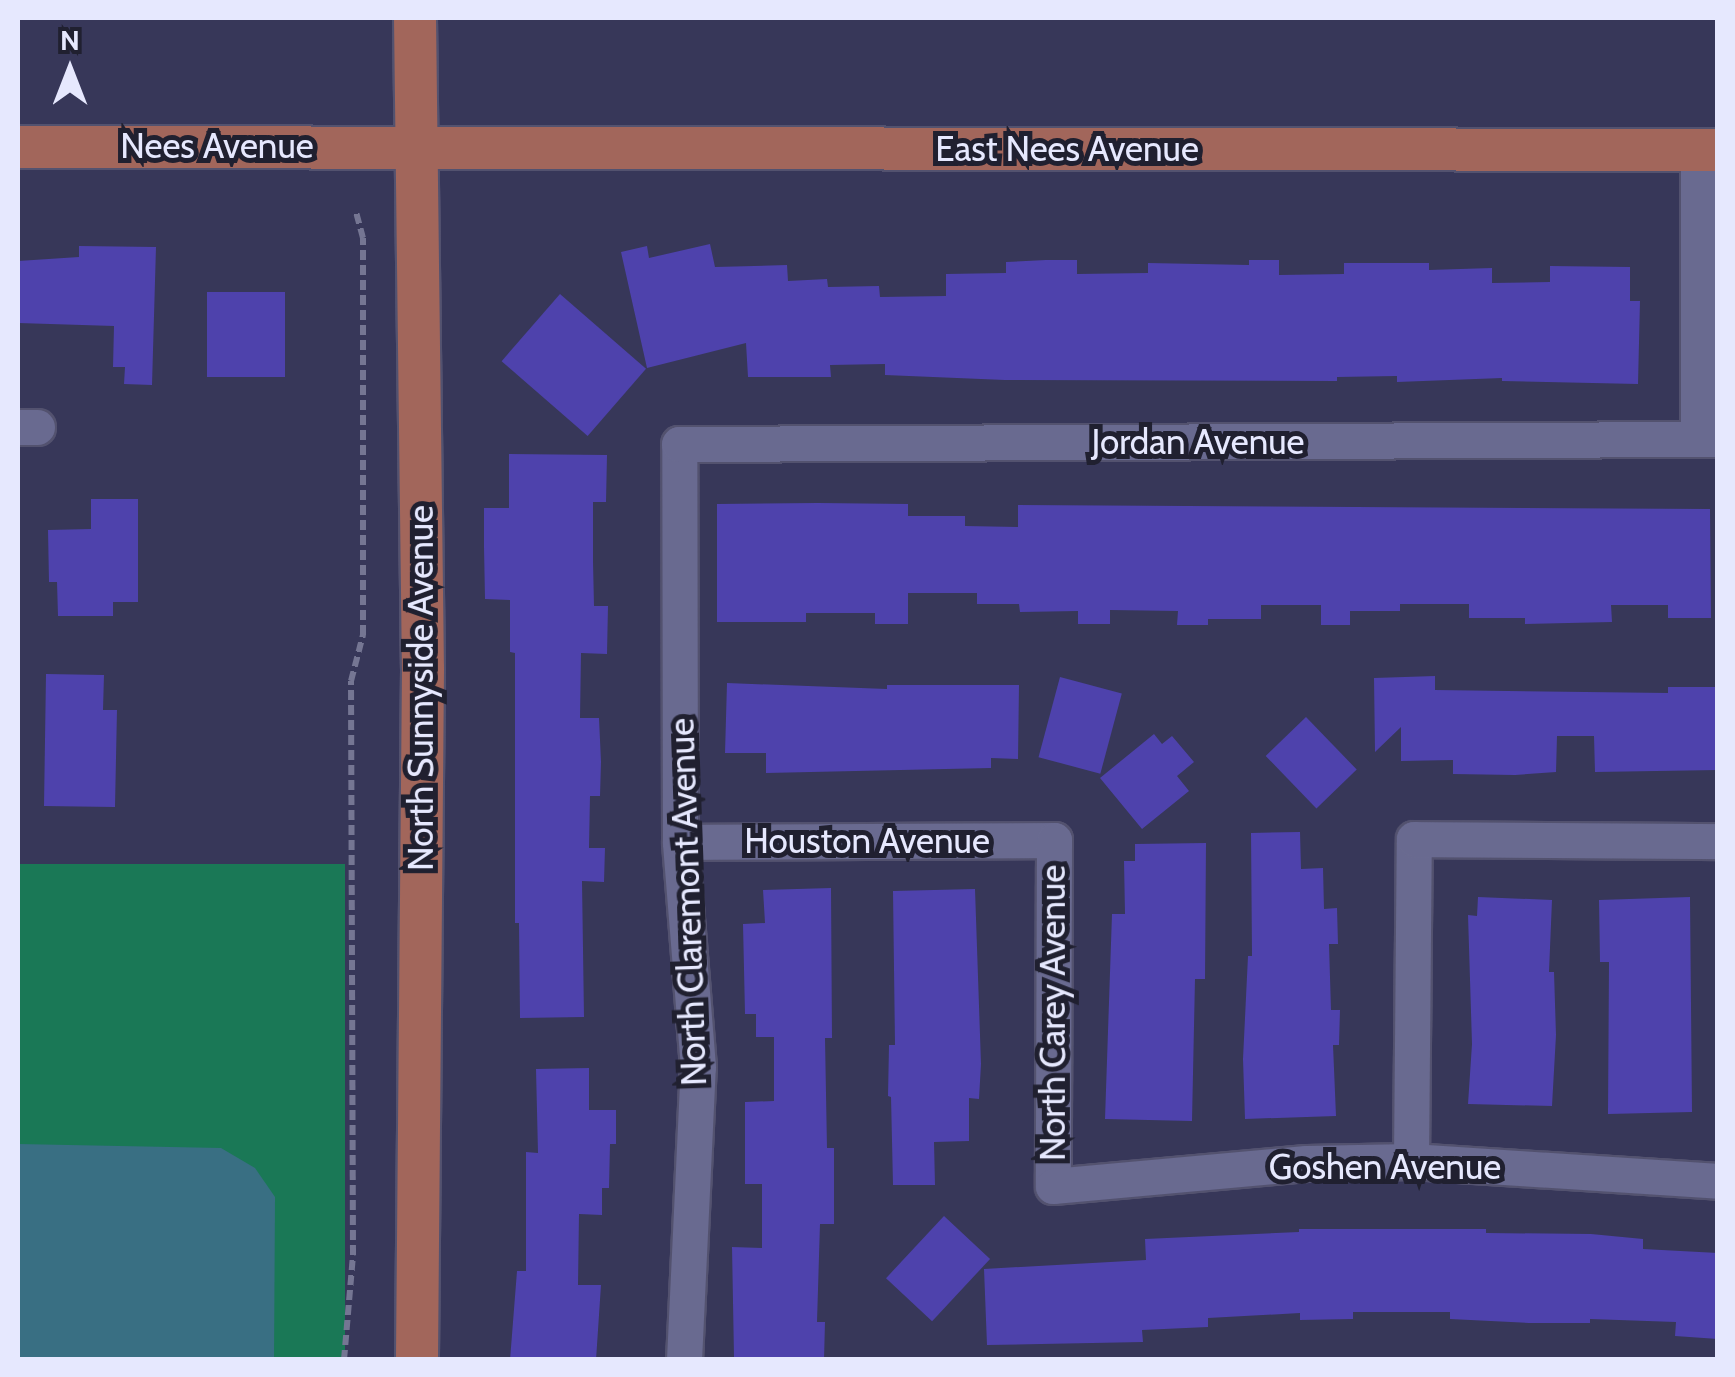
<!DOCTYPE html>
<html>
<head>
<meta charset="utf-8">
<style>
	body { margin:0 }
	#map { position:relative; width:1735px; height:1377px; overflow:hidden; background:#373759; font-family:Cabin,sans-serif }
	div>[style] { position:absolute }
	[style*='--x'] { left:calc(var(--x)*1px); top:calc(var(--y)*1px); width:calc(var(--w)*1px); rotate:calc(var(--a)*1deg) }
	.green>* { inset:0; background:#1a7856; transform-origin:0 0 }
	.water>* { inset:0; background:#396f83 }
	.building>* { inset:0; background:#4e42ac; transform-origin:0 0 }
	.path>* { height:6px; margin-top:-3px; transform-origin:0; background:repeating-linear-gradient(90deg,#757693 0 10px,transparent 0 15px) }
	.roads { filter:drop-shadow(2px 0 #53526f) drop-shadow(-2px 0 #53526f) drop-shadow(0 2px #53526f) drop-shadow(0 -2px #53526f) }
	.minor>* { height:35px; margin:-17.5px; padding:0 17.5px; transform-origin:17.5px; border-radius:17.5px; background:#696a90 }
	.major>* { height:42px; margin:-21px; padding:0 21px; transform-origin:21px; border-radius:21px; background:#a2665b }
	span { translate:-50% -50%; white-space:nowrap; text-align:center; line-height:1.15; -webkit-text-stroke:10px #202030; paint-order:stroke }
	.street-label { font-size:35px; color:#e6e8fe }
	.frame { position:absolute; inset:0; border:20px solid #e6e8fe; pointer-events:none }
	.north { position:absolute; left:20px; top:20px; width:100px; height:100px; -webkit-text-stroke:8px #202030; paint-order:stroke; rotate:0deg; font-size:28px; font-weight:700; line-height:40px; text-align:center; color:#e6e8fe }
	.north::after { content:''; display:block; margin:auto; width:35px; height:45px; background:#e6e8fe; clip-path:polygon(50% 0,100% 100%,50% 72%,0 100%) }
</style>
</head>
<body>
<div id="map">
	<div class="green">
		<div style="left:18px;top:864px;width:327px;height:496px"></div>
	</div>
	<div class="water">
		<div style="clip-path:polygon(18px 1144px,221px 1148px,255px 1168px,275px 1197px,274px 1359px,18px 1359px)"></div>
	</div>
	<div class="building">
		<div style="clip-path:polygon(710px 244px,715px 267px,787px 265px,788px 281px,827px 279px,828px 287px,879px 286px,880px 297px,946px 296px,946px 274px,1006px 273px,1006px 262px,1046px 260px,1077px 260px,1077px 274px,1148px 273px,1148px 263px,1249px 265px,1249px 260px,1279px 260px,1279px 275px,1344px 274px,1344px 263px,1429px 263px,1429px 270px,1492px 268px,1492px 283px,1550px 282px,1550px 266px,1630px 267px,1630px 301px,1640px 301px,1638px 384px,1502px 381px,1502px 378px,1397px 382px,1397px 376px,1337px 377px,1337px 381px,1005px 380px,885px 375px,885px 364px,830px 365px,831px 377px,748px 377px,746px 343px,647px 368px,621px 252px,647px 246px,649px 258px)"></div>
		<div style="clip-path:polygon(79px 246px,156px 247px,152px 385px,124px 384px,125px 367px,113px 367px,114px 326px,18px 323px,18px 261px,79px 257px)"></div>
		<div style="left:207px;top:292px;width:78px;height:85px"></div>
		<div style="left:560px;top:294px;width:114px;height:89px;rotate:41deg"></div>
		<div style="clip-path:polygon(509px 454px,607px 455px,606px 502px,593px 502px,593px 561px,594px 606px,608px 606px,607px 654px,581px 653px,580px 718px,599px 718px,601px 762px,600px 796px,590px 796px,589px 848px,605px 848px,604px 882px,582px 881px,584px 1017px,520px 1018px,519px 923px,515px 923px,515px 653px,510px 652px,510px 600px,485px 599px,484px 547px,484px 508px,509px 508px)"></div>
		<div style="clip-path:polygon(91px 499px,138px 499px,138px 602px,113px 602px,113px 616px,58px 616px,57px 582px,49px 582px,48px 530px,91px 529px)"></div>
		<div style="clip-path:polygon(818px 503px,908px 504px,908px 516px,965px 516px,965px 526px,1018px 527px,1018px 505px,1710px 509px,1711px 618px,1668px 618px,1668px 605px,1611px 605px,1612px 622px,1525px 624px,1525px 618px,1469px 618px,1469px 604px,1400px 604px,1400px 611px,1350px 611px,1350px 625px,1321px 625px,1321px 605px,1261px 605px,1261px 619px,1208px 619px,1208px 625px,1177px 625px,1178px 611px,1110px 610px,1110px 624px,1078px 624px,1078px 611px,1020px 612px,1019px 604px,977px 604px,977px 593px,908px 593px,908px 624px,875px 624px,875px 613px,806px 613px,806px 622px,717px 622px,717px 504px)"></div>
		<div style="clip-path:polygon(46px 674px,104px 675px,103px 710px,117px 710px,115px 807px,44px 806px)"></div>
		<div style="clip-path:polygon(1435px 676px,1435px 690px,1668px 693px,1668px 687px,1718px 687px,1718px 770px,1595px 772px,1594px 736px,1557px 736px,1556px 772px,1515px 775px,1453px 774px,1453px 760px,1401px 761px,1401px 727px,1375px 752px,1374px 678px)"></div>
		<div style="left:1060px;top:677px;width:64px;height:83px;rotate:15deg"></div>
		<div style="clip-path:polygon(727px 683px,887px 689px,887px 685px,1019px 685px,1018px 759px,991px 758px,991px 768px,766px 773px,766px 753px,725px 753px)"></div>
		<div style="left:1306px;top:717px;width:73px;height:56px;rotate:46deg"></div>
		<div style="clip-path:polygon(1154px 734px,1162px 744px,1172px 736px,1194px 762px,1177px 776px,1189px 791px,1142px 829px,1100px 778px)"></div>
		<div style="clip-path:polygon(1300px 832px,1301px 869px,1323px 868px,1324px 909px,1337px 908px,1338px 944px,1329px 944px,1331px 1010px,1340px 1010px,1339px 1045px,1333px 1045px,1336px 1116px,1245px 1119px,1243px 1059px,1248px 956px,1252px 956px,1251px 833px)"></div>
		<div style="clip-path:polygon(1206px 843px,1205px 979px,1195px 979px,1192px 1121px,1105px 1119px,1112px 914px,1125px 914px,1124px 861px,1135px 861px,1135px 844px)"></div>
		<div style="clip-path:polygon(831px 888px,832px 1038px,825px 1038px,827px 1148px,834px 1148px,834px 1224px,820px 1224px,817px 1322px,825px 1322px,824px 1360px,734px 1357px,732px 1247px,762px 1248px,762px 1184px,745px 1184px,745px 1102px,774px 1101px,774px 1037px,756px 1037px,756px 1014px,745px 1014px,743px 924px,765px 923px,763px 890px)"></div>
		<div style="clip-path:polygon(975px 889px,981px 1064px,979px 1099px,969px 1098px,969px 1141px,934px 1142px,935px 1185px,893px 1185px,891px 1097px,888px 1096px,889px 1045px,895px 1045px,893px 891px)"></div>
		<div style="clip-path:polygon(1478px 897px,1552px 900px,1549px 972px,1554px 972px,1556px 1035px,1552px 1106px,1468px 1104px,1472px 1044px,1468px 915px,1477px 916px)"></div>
		<div style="clip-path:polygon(1690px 897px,1692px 1112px,1608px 1114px,1609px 962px,1600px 962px,1599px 900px)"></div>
		<div style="clip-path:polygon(589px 1068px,589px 1110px,616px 1110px,616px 1144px,610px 1144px,609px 1188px,602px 1188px,602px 1215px,579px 1214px,578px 1285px,601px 1285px,596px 1360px,510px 1360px,517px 1271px,526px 1271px,526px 1152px,538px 1153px,536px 1069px)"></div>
		<div style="left:944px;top:1216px;width:63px;height:85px;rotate:43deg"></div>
		<div style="clip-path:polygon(1299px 1229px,1486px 1229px,1486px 1233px,1591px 1234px,1643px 1239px,1643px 1249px,1718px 1253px,1718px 1339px,1675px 1336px,1676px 1322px,1590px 1319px,1590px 1323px,1529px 1323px,1450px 1319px,1450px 1312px,1353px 1312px,1353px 1319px,1300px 1320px,1300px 1313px,1208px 1318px,1208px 1327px,1142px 1330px,1143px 1342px,987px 1345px,984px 1269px,1146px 1260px,1145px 1239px,1299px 1232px)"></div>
	</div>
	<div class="path">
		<div style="--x:344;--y:1360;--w:105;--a:-85.1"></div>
		<div style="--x:353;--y:1255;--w:574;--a:-90.2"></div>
		<div style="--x:351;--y:681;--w:48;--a:-75.4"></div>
		<div style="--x:363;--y:635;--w:397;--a:-90"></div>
		<div style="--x:363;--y:238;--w:28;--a:-105"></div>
	</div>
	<div class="roads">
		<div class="minor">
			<div style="--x:18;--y:427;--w:19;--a:0"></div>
			<div style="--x:1698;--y:439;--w:290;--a:-90"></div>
			<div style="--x:680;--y:842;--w:374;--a:-0.3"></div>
			<div style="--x:1054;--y:840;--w:346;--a:90.2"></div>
			<div style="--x:1053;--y:1186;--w:254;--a:-5.2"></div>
			<div style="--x:1306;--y:1163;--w:105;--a:-1.1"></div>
			<div style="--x:1411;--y:1161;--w:308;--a:3.7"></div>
			<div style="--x:1411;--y:1161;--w:322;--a:-89.5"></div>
			<div style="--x:1414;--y:839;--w:304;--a:0.4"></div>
			<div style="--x:684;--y:1360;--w:293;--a:-87.3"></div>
			<div style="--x:698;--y:1067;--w:226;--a:-94.6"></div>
			<div style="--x:680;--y:842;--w:398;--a:-90.1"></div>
			<div style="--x:679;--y:444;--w:1039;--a:-0.28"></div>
		</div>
		<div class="major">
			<div style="--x:415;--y:18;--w:651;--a:89.3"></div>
			<div style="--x:423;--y:669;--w:691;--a:90.5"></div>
			<div style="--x:18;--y:147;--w:1700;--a:0.1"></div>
		</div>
	</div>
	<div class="street-label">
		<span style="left:217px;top:146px">Nees Avenue</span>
		<span style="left:1067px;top:149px">East Nees Avenue</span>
		<span style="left:1198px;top:442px">Jordan Avenue</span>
		<span style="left:421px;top:688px;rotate:-90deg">North Sunnyside Avenue</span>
		<span style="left:867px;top:841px">Houston Avenue</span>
		<span style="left:688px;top:902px;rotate:-92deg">North Claremont Avenue</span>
		<span style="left:1053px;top:1013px;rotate:-90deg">North Carey Avenue</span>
		<span style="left:1385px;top:1167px">Goshen Avenue</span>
	</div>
	<div class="frame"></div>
	<div class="north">N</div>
</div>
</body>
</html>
